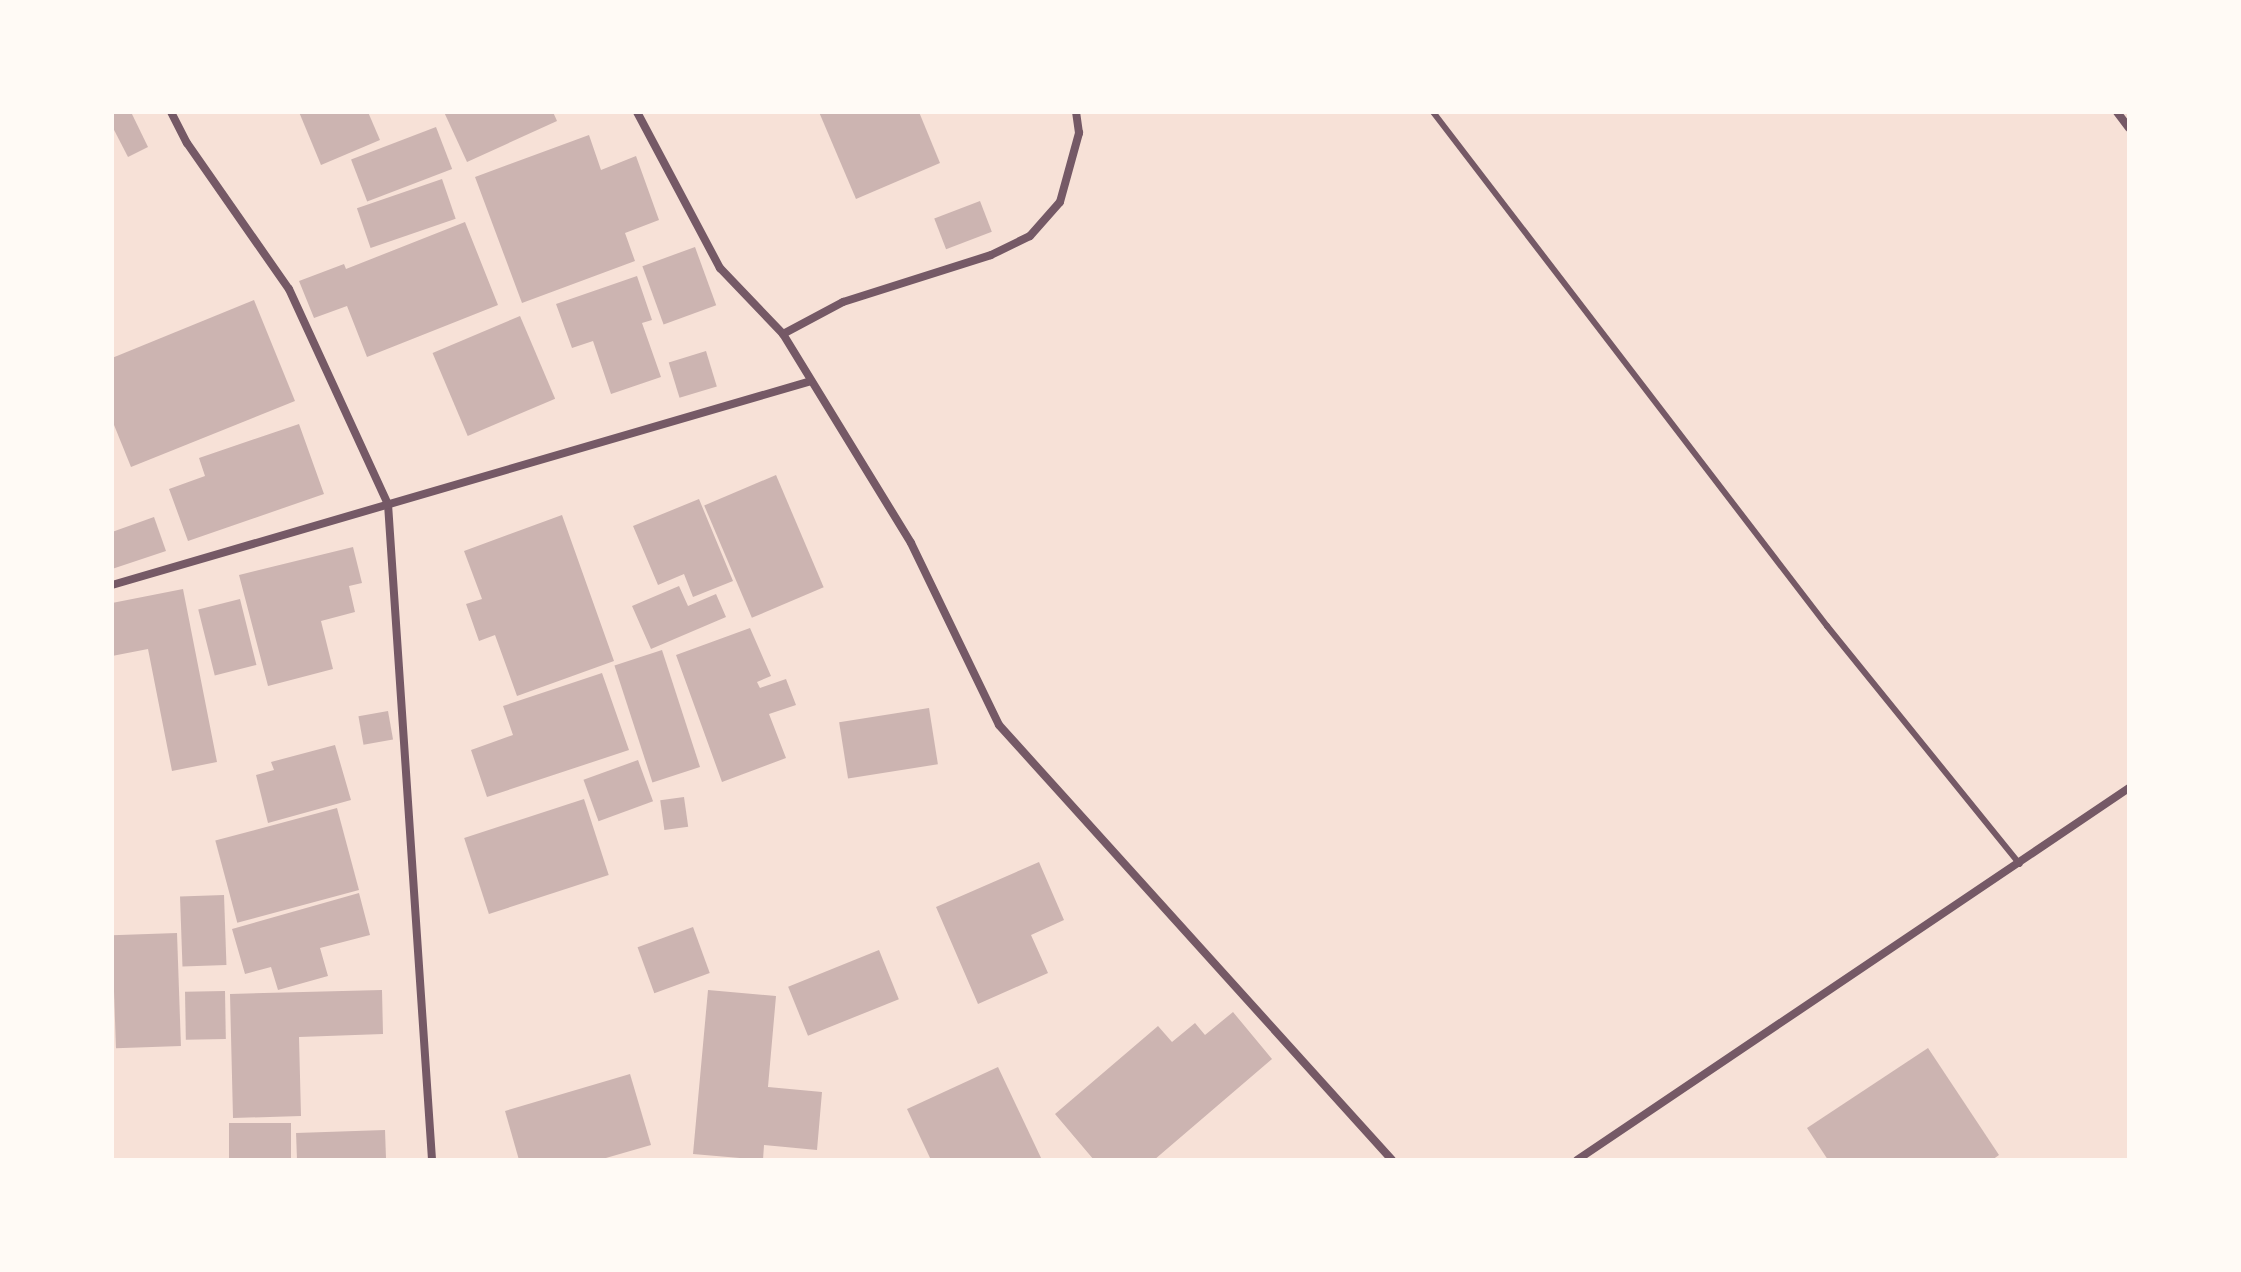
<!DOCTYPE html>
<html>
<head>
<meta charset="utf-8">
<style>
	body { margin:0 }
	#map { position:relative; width:2241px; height:1272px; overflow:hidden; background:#f7e1d7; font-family:"Crimson Pro",serif }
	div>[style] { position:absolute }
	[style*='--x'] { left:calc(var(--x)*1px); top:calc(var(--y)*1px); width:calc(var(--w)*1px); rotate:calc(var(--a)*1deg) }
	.building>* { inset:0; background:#ccb4b1; transform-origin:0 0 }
	.service>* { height:6px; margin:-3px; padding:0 3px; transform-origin:3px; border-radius:3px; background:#755966 }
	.minor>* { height:8px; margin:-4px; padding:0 4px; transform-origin:4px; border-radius:4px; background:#755966 }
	span { translate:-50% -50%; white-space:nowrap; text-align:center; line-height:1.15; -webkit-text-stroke:8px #fffaf5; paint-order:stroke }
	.frame { position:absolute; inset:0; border:114px solid #fffaf5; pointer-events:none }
</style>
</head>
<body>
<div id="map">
	<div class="building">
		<div style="clip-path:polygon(131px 112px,148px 147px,128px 157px,112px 126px,112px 113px)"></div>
		<div style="clip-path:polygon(299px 112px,368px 112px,380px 140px,321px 165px)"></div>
		<div style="clip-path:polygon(444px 112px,553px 112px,557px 121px,467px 162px)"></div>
		<div style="clip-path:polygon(819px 112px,919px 112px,940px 163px,856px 199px)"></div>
		<div style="left:436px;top:127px;width:45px;height:91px;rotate:69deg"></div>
		<div style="clip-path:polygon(589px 135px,601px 170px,636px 156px,659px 220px,625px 233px,635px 261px,522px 303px,475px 177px)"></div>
		<div style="left:442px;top:179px;width:42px;height:90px;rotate:71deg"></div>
		<div style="left:980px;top:201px;width:33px;height:49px;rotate:69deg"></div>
		<div style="clip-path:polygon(465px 222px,498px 305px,367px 357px,347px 306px,314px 318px,299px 281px,344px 264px,346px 269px)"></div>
		<div style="left:695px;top:247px;width:62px;height:56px;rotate:70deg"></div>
		<div style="clip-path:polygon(637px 276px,652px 320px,642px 323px,661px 377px,611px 394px,593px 341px,572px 348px,556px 304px)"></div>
		<div style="clip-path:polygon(254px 300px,295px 401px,131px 467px,112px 420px,112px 358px)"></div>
		<div style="left:520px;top:316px;width:90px;height:95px;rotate:67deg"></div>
		<div style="left:706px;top:351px;width:37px;height:39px;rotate:73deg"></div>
		<div style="clip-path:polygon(299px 424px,324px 494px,188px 541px,169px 489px,205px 476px,199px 458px)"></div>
		<div style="left:776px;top:475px;width:122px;height:78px;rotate:67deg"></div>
		<div style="clip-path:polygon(699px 499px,733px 581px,693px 597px,684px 574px,658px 585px,633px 526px)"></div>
		<div style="clip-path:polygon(562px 515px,614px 661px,517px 696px,495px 635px,479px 641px,466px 604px,482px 599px,464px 551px)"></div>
		<div style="clip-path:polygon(154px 517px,166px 551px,112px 569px,112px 532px)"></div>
		<div style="clip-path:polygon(353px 547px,362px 583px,349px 586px,355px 612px,321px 621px,333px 669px,268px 686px,239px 575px)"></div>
		<div style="clip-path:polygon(679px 586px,688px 606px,716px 594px,726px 617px,651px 649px,632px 606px)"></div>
		<div style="clip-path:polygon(183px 589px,217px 762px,172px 771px,148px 649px,112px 656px,112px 603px)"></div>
		<div style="left:240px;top:599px;width:68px;height:43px;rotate:76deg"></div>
		<div style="clip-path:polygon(750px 628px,771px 676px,757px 682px,760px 688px,786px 679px,796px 705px,769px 714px,786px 758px,722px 782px,676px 655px)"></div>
		<div style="left:662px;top:650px;width:123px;height:50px;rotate:72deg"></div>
		<div style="clip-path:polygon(602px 673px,629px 750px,487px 797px,471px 750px,513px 735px,503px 706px)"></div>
		<div style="left:929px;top:708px;width:57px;height:91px;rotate:81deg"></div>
		<div style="left:388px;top:711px;width:29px;height:30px;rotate:80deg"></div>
		<div style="clip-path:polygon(335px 745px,351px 800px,268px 823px,256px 775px,274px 770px,271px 762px)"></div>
		<div style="left:638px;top:760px;width:44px;height:58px;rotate:70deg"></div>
		<div style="left:684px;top:797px;width:30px;height:24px;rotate:82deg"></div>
		<div style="left:584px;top:799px;width:80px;height:126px;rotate:72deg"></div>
		<div style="left:337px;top:808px;width:85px;height:126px;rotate:75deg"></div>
		<div style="clip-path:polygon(1039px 862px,1064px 920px,1031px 935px,1048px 973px,978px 1004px,936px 907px)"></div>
		<div style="clip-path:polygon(359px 893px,370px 935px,320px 948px,328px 976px,278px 990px,271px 967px,245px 974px,232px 929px)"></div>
		<div style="left:224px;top:895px;width:70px;height:44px;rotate:88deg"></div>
		<div style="left:693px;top:927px;width:49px;height:59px;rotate:70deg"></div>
		<div style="left:177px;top:933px;width:113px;height:65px;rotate:88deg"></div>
		<div style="left:879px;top:950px;width:53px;height:98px;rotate:68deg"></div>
		<div style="clip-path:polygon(382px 990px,383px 1034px,299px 1037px,301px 1116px,233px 1118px,230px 994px)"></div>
		<div style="clip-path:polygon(708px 990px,776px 996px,768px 1087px,822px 1092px,817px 1150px,764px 1145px,763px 1160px,693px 1154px)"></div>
		<div style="left:225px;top:991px;width:48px;height:40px;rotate:89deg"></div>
		<div style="clip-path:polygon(1233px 1012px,1272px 1059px,1154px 1160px,1094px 1160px,1055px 1114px,1158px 1026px,1172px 1042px,1195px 1023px,1205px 1035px)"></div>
		<div style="clip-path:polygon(1928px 1048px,1999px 1155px,1992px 1160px,1828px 1160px,1807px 1128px)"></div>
		<div style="clip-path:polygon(998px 1067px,1042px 1160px,931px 1160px,907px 1109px)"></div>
		<div style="clip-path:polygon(630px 1074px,651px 1145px,599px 1160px,519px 1160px,505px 1111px)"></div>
		<div style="left:229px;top:1123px;width:62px;height:37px"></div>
		<div style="left:385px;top:1130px;width:30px;height:89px;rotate:88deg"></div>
	</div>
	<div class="service">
		<div style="--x:1433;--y:112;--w:648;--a:52.53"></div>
		<div style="--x:1827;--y:626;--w:306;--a:51"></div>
	</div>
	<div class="minor">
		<div style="--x:171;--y:112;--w:35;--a:63"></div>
		<div style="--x:187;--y:143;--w:178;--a:55.1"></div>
		<div style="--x:289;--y:289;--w:237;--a:65.3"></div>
		<div style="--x:388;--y:504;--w:657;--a:86.16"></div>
		<div style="--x:637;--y:112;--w:177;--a:62"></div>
		<div style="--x:720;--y:268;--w:91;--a:46.3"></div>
		<div style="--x:783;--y:334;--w:245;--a:58.5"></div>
		<div style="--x:911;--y:543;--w:202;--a:64.2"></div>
		<div style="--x:999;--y:725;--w:586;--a:47.9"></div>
		<div style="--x:2117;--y:112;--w:20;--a:53"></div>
		<div style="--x:783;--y:334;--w:68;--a:-28.1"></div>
		<div style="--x:843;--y:302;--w:155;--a:-17.6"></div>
		<div style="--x:991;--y:255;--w:43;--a:-26"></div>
		<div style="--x:1030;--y:236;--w:45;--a:-48.6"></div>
		<div style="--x:1060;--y:202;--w:72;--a:-74.6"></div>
		<div style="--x:1079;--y:133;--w:21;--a:-98"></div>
		<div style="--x:112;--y:585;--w:728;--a:-16.27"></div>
		<div style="--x:1577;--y:1160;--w:666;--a:-33.98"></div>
	</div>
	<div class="frame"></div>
</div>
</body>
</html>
